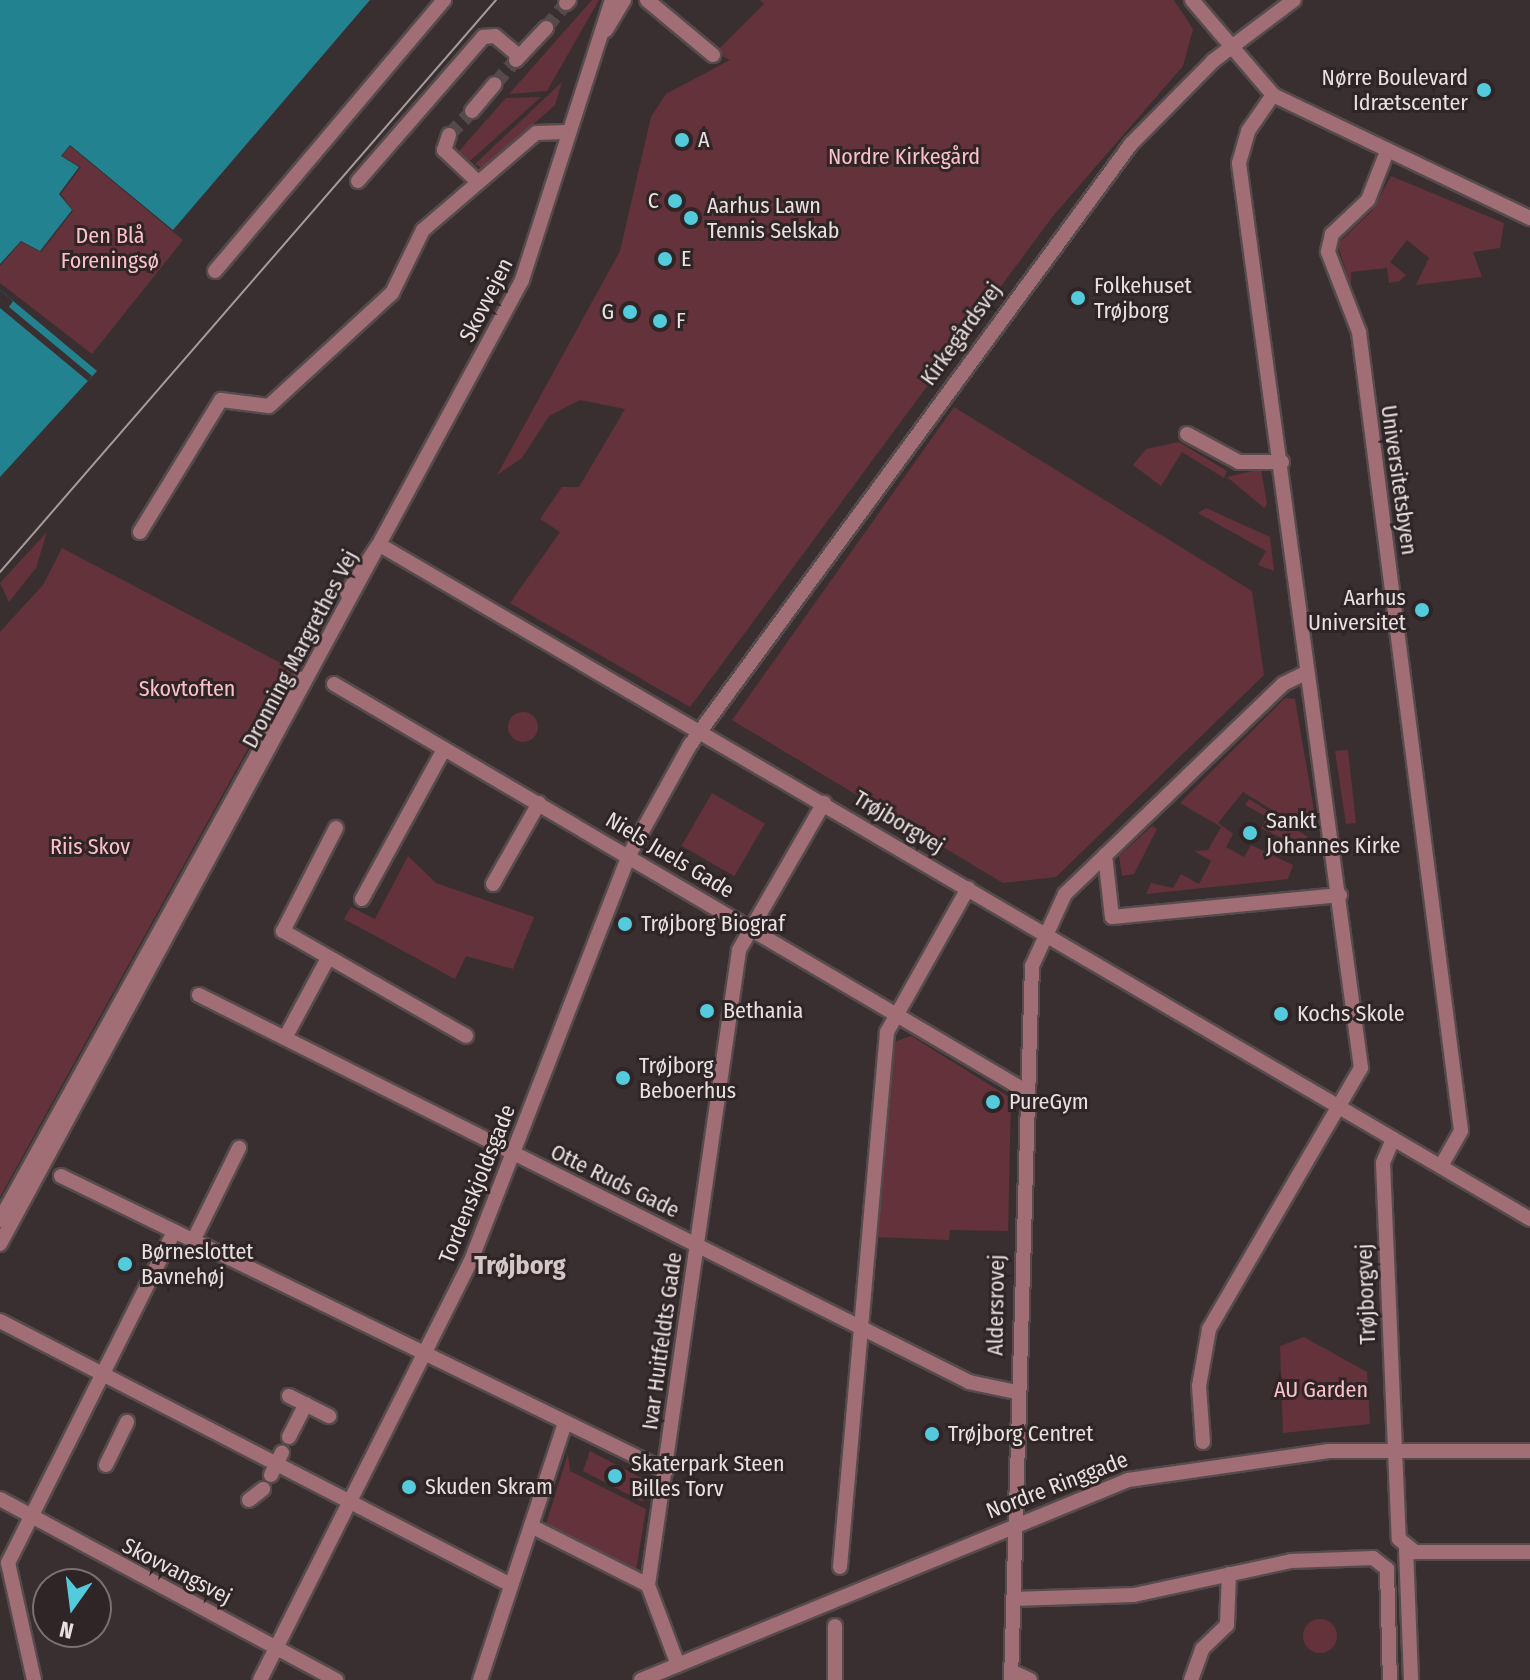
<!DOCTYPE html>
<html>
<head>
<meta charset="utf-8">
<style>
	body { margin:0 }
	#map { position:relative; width:1530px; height:1680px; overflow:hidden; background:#3a2f30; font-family:"Fira Sans Condensed",sans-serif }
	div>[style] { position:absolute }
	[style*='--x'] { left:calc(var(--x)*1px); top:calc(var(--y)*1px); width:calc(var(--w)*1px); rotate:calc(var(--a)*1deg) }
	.green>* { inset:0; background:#63323b; transform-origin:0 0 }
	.round { border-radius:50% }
	.water>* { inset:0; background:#228290 }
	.pier>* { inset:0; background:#3a2f30 }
	.minor-tunnel>* { height:14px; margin-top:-7px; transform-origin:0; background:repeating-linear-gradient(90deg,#544a4b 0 14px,transparent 0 21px) }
	.roads { filter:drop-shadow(2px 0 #564b4c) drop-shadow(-2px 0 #564b4c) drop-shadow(0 2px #564b4c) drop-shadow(0 -2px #564b4c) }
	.minor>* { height:14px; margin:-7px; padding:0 7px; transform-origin:7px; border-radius:7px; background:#a26e76 }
	.tram>* { height:2px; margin:-1px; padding:0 1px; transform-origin:1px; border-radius:1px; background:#a59c9d }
	.dots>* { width:22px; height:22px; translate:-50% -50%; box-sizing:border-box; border:4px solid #302526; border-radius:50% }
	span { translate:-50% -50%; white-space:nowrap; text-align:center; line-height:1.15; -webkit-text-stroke:6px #302526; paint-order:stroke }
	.poi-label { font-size:22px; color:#e8e0e1 }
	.right { translate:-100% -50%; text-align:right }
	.left { translate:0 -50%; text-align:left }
	.park-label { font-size:22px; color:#fcc0c9 }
	.street-label { font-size:22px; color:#e8e0e1 }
	.quarter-label { font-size:26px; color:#d5c7c8; font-weight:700 }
	.north { position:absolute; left:32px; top:1568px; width:80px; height:80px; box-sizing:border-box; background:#302526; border:2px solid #7a7071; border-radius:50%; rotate:194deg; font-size:22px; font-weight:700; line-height:32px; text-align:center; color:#e8e0e1 }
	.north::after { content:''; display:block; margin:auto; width:28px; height:36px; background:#54cadd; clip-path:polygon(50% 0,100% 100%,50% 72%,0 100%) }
</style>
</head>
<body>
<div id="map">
	<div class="green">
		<div style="clip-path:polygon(592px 0,599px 0,547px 91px,509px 94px)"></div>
		<div style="clip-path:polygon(760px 0,1174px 0,1193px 29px,1183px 66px,1053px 216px,690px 707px,510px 603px,560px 532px,540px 519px,562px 487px,579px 487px,625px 409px,580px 400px,549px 416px,522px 458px,497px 475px,620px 251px,651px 117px,666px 94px,730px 60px,715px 53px,764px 4px)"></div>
		<div style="clip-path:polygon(562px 82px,555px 105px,483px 169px,475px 164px)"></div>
		<div style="clip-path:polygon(541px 97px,470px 161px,459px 151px,506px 98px)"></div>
		<div style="clip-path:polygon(70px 146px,183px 240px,92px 354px,0 283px,0 266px,21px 242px,41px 252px,73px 211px,61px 194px,81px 167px,62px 156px)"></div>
		<div style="clip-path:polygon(1391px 176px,1504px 223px,1500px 248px,1473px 252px,1482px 277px,1416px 285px,1429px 258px,1407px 240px,1390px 262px,1406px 275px,1400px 281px,1389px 283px,1387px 268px,1351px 272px,1351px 285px,1337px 244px,1372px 211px)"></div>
		<div style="clip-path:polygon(954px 407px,1252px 591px,1264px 675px,1056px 877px,1003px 883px,732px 720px)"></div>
		<div style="clip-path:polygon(1179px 442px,1227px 471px,1224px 478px,1182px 452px,1161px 486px,1133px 465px,1146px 449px)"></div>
		<div style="clip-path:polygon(1261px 469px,1267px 504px,1264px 508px,1227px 477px)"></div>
		<div style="clip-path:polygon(1206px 508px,1270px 537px,1274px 571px,1258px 565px,1266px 551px,1198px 513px)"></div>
		<div style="clip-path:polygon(47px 532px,36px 568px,9px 602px,0 583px)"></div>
		<div style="clip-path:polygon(62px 548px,292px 669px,0 1197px,0 632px,43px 585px)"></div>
		<div style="clip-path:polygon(1285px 698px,1295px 699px,1317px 828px,1308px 832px,1243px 792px,1218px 823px,1233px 834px,1226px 847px,1244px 857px,1251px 845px,1293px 865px,1288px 879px,1146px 894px,1151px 883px,1173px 888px,1181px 874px,1199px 884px,1211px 861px,1194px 851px,1208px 850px,1221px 827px,1180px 803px)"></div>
		<div class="round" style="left:508px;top:712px;width:30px;height:30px"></div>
		<div style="clip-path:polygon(1348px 750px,1356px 823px,1346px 824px,1335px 751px)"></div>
		<div style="left:712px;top:793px;width:61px;height:61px;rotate:30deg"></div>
		<div style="clip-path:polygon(1249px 799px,1308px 837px,1302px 848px,1261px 828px,1267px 817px,1245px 805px)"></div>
		<div style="clip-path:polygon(1152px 826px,1157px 829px,1134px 874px,1122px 876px,1119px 856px)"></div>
		<div style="clip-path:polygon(408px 856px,436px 883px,534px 917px,513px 969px,466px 956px,455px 979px,344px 919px,351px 907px,375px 919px)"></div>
		<div style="clip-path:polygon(911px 1036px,1011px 1098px,1008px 1231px,950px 1230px,949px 1240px,877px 1237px,894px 1042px)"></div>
		<div style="clip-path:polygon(1304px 1337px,1367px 1372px,1370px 1424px,1283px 1433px,1280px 1346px)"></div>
		<div style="clip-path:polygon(590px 1451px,647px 1481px,643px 1502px,583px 1471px)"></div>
		<div style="clip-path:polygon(568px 1454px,570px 1471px,646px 1509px,636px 1571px,546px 1524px)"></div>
		<div class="round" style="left:1303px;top:1619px;width:34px;height:34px"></div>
	</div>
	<div class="water">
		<div style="clip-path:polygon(0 0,370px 0,173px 230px,70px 145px,61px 156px,79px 167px,59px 194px,72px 210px,40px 251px,21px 241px,0 264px)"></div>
		<div style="clip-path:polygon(0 290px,97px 371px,0 477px)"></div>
	</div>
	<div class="pier">
		<div style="clip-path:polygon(0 290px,13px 301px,9px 307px,92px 376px,88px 381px,0 308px)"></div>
	</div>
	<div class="minor-tunnel">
		<div style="--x:546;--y:28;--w:32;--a:-51"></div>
		<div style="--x:495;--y:84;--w:32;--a:-49"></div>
		<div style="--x:449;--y:135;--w:33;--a:-46"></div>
	</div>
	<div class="roads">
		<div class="minor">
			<div style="--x:647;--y:0;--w:86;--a:39.8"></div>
			<div style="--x:1192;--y:0;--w:125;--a:49.5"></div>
			<div style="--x:1273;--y:95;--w:285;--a:25.6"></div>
			<div style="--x:566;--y:3;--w:4;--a:-45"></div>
			<div style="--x:606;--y:30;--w:35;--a:-59"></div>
			<div style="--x:516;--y:60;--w:44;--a:-46.8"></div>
			<div style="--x:472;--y:111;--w:35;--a:-50"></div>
			<div style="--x:449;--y:135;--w:16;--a:108"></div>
			<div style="--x:444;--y:150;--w:47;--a:43.3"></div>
			<div style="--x:1386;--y:154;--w:49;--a:111.4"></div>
			<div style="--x:1368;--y:200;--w:50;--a:136.6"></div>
			<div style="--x:1332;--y:234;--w:18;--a:103"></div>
			<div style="--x:1328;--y:252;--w:86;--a:68.8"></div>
			<div style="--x:1359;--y:332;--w:805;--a:82.72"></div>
			<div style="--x:1461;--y:1131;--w:40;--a:119.7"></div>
			<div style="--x:358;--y:181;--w:191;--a:-49"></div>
			<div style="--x:483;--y:37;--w:12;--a:-5"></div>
			<div style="--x:495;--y:36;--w:31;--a:40"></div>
			<div style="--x:215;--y:271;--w:355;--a:-49.8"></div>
			<div style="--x:1187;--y:434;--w:59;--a:28.3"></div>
			<div style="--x:1239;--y:462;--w:43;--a:0"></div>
			<div style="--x:140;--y:532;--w:155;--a:-58.5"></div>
			<div style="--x:221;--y:400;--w:48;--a:7.1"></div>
			<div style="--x:269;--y:406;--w:167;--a:-42.6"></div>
			<div style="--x:392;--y:293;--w:70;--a:-63.8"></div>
			<div style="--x:423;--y:230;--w:149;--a:-40.6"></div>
			<div style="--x:536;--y:133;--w:31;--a:-2"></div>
			<div style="--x:380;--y:545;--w:1333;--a:30.37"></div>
			<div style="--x:347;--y:593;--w:55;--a:-56.9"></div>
			<div style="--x:334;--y:684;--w:801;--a:30.47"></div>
			<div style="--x:336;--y:828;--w:116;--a:117.2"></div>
			<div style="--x:283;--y:931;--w:211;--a:29.8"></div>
			<div style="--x:1105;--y:855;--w:62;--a:83.6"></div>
			<div style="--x:1112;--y:917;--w:229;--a:-5.5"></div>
			<div style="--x:493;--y:884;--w:93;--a:-60.4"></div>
			<div style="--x:362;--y:899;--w:171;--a:-61.3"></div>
			<div style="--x:199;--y:995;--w:862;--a:26.68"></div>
			<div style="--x:969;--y:1382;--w:48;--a:12"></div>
			<div style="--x:285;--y:1038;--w:89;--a:-61.7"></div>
			<div style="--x:1393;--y:1139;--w:26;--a:113"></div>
			<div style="--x:1383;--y:1163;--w:376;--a:87.6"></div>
			<div style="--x:1399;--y:1539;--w:21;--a:39"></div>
			<div style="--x:1415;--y:1552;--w:115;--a:0"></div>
			<div style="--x:61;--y:1176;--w:673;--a:25.99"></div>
			<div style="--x:0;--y:1220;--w:619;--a:-61.04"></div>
			<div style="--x:193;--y:1241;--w:104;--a:-63.7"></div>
			<div style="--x:0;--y:1244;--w:1096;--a:-61.56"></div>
			<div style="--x:522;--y:280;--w:294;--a:-72.2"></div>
			<div style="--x:0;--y:1321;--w:575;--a:27.32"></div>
			<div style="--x:289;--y:1396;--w:45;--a:26.6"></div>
			<div style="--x:289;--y:1437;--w:37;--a:-63"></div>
			<div style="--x:1203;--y:1442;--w:56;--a:-94.1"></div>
			<div style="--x:1199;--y:1386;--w:58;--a:-80"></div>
			<div style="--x:1209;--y:1329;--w:302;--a:-59.8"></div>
			<div style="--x:1361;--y:1068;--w:913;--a:-97.68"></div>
			<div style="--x:1239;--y:163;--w:33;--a:-74"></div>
			<div style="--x:1248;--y:131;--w:44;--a:-55.2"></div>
			<div style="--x:106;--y:1465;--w:48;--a:-64"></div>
			<div style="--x:271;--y:1475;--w:25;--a:-64"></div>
			<div style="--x:0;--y:1499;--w:382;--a:28.3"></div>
			<div style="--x:249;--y:1500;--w:18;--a:-38"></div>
			<div style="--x:531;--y:1526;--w:131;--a:26.8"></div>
			<div style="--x:1406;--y:1548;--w:132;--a:87.8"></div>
			<div style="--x:840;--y:1567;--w:537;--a:-84.98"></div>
			<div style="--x:887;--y:1032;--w:165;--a:-60.6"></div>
			<div style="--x:1013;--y:1599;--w:121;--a:-1.9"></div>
			<div style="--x:1134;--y:1595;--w:161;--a:-12.2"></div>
			<div style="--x:1291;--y:1561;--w:82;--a:-2.1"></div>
			<div style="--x:1373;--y:1558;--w:18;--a:38"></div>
			<div style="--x:1387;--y:1569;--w:111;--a:88.5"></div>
			<div style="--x:678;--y:1665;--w:85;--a:-110.6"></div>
			<div style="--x:648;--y:1585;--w:641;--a:-81.84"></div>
			<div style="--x:739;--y:950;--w:170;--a:-60"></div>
			<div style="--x:1011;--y:1671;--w:21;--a:25"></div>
			<div style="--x:34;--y:1680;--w:120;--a:-102.5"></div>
			<div style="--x:8;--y:1563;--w:371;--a:-63.4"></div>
			<div style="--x:260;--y:1680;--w:467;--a:-63.3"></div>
			<div style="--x:470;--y:1263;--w:438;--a:-68.7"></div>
			<div style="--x:629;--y:855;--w:126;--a:-61"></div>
			<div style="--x:690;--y:745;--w:745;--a:-53.73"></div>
			<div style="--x:1131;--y:144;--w:117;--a:-45.3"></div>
			<div style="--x:1213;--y:61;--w:101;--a:-37"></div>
			<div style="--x:480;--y:1680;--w:271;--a:-71.7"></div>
			<div style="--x:641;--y:1680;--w:526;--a:-22.33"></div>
			<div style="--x:1128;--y:1480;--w:203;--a:-8.2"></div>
			<div style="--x:1329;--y:1451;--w:201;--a:0"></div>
			<div style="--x:835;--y:1680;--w:54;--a:-90"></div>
			<div style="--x:1011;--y:1680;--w:714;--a:-88.32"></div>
			<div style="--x:1032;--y:966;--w:79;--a:-65.4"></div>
			<div style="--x:1065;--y:894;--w:303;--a:-43.9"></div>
			<div style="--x:1283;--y:684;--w:25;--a:-26"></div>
			<div style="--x:1191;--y:1680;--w:33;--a:-70"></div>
			<div style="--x:1202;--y:1649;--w:35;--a:-44"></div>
			<div style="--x:1227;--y:1625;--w:51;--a:-87.8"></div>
		</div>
	</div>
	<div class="tram">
		<div style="--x:0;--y:572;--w:757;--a:-49.07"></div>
	</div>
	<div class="dots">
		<div style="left:1484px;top:90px;background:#54cadd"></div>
		<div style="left:682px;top:140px;background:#54cadd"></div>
		<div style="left:675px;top:201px;background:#54cadd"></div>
		<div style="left:691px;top:218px;background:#54cadd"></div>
		<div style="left:665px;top:259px;background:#54cadd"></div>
		<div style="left:1078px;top:298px;background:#54cadd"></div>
		<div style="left:630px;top:312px;background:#54cadd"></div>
		<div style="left:660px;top:321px;background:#54cadd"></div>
		<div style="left:1422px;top:610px;background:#54cadd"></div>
		<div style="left:1250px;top:833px;background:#54cadd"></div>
		<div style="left:625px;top:924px;background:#54cadd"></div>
		<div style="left:707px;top:1011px;background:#54cadd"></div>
		<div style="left:1281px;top:1014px;background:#54cadd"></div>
		<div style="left:623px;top:1078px;background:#54cadd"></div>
		<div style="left:993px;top:1102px;background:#54cadd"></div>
		<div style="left:125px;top:1264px;background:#54cadd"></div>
		<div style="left:932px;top:1434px;background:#54cadd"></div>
		<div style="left:615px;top:1476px;background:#54cadd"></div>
		<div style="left:409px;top:1487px;background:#54cadd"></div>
	</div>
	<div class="poi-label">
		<span class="right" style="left:1468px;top:90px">Nørre Boulevard<br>Idrætscenter</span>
		<span class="left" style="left:698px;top:140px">A</span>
		<span class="right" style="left:659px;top:201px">C</span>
		<span class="left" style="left:707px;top:218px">Aarhus Lawn<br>Tennis Selskab</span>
		<span class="left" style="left:681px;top:259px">E</span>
		<span class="left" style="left:1094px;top:298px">Folkehuset<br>Trøjborg</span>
		<span class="right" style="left:614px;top:312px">G</span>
		<span class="left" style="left:676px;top:321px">F</span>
		<span class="right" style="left:1406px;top:610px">Aarhus<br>Universitet</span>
		<span class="left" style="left:1266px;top:833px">Sankt<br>Johannes Kirke</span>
		<span class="left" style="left:641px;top:924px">Trøjborg Biograf</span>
		<span class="left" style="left:723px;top:1011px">Bethania</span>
		<span class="left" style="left:1297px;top:1014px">Kochs Skole</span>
		<span class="left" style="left:639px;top:1078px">Trøjborg<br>Beboerhus</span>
		<span class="left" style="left:1009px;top:1102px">PureGym</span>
		<span class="left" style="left:141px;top:1264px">Børneslottet<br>Bavnehøj</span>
		<span class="left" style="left:948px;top:1434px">Trøjborg Centret</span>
		<span class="left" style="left:631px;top:1476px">Skaterpark Steen<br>Billes Torv</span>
		<span class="left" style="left:425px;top:1487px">Skuden Skram</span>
	</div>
	<div class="park-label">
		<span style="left:904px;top:157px">Nordre Kirkegård</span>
		<span style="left:110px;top:248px">Den Blå<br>Foreningsø</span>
		<span style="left:187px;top:689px">Skovtoften</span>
		<span style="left:90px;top:847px">Riis Skov</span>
		<span style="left:1321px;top:1390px">AU Garden</span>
	</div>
	<div class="street-label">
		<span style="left:486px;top:300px;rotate:-63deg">Skovvejen</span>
		<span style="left:961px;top:334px;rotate:-54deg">Kirkegårdsvej</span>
		<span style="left:1399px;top:480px;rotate:82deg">Universitetsbyen</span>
		<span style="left:300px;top:649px;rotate:-62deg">Dronning Margrethes Vej</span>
		<span style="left:899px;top:822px;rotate:31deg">Trøjborgvej</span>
		<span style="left:670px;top:855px;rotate:31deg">Niels Juels Gade</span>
		<span style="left:615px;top:1181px;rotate:26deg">Otte Ruds Gade</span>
		<span style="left:477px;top:1184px;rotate:-68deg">Tordenskjoldsgade</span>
		<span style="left:1366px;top:1294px;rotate:-92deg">Trøjborgvej</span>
		<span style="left:996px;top:1305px;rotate:-89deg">Aldersrovej</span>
		<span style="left:662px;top:1341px;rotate:-82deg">Ivar Huitfeldts Gade</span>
		<span style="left:1057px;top:1485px;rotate:-21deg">Nordre Ringgade</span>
		<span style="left:177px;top:1571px;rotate:27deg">Skovvangsvej</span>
	</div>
	<div class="quarter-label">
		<span style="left:520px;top:1266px">Trøjborg</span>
	</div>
	<div class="north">N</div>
</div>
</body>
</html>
